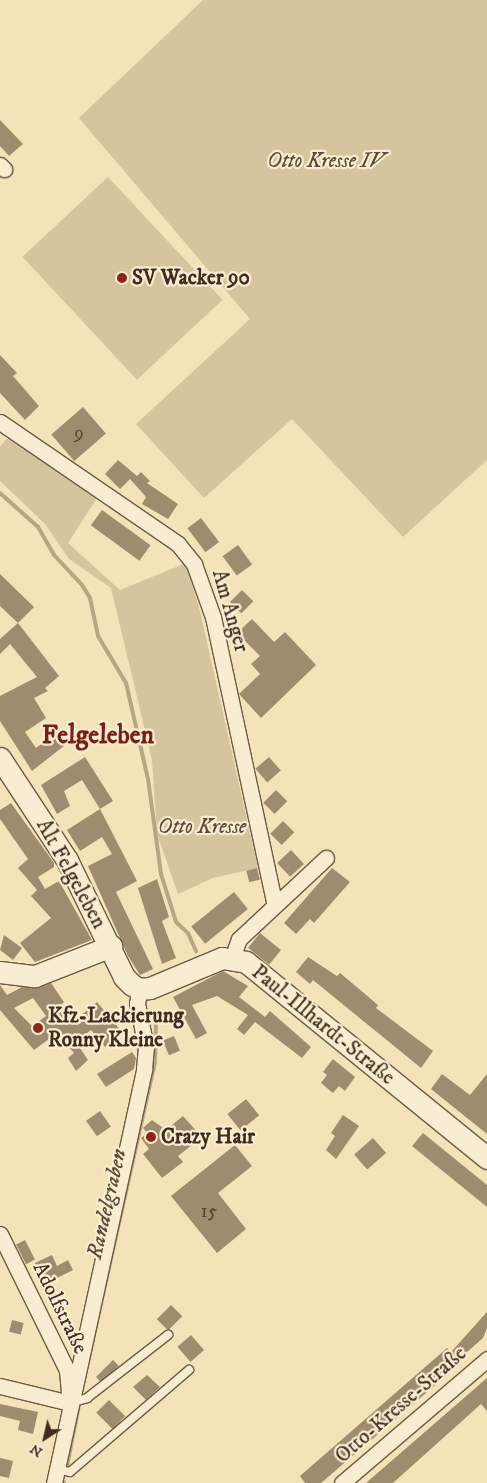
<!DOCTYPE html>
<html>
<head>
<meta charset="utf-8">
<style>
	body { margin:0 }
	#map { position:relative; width:487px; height:1483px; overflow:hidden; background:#f4e3b8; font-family:"IM FELL DW Pica",serif }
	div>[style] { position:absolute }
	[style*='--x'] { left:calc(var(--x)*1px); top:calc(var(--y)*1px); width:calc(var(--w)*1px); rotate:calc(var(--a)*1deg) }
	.green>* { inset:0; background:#d6c49e; transform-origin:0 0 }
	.stream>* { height:4px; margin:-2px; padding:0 2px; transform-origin:2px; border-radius:2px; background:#b7a584 }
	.building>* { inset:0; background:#9e8c6f; transform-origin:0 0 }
	.roads { filter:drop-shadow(1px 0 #6e5a45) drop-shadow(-1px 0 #6e5a45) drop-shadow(0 1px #6e5a45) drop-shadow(0 -1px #6e5a45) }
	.lane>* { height:8px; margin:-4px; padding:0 4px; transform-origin:4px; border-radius:4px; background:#f8edd1 }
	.street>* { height:15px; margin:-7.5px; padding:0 7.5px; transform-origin:7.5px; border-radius:7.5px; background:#f8edd1 }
	.secondary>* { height:21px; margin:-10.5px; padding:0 10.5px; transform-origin:10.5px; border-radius:10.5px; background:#f8edd1 }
	.dots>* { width:14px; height:14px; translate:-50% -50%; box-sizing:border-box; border:2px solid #f8edd1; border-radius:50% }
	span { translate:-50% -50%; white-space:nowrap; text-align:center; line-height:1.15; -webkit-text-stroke:4.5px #f8edd1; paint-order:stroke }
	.number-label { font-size:19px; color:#584533 }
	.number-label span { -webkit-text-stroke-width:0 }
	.park-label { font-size:21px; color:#5f4b38; font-style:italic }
	.poi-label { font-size:21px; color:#412d1f; font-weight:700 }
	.left { translate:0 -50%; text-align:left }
	.street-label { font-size:21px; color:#412d1f }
	.water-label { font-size:22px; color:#5e4b38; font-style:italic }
	.district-label { font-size:26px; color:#7a1f14; font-weight:700 }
	.north { position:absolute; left:20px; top:1413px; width:50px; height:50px; -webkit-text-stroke:4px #f8edd1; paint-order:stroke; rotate:215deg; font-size:14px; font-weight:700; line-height:20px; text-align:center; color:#412d1f }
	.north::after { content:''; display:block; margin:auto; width:18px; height:22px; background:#412d1f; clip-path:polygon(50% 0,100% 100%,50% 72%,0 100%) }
</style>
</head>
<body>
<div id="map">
	<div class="green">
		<div style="clip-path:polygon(203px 0,487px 0,487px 460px,403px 537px,292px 419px,204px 498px,136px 424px,250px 319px,79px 118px)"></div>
		<div style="left:108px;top:177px;width:168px;height:117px;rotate:47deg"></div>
		<div style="clip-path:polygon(6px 439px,17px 440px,97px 498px,68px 543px,120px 590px,186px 563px,200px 611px,258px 868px,213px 878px,178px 894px,157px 834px,152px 760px,111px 588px,69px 559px,45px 524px,0 481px,0 447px)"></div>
	</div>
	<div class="stream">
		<div style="--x:0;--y:493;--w:51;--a:41.8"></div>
		<div style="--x:38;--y:527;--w:32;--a:60"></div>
		<div style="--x:54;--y:555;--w:41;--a:47"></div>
		<div style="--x:82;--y:585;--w:15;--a:58"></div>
		<div style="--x:90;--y:598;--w:39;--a:78"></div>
		<div style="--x:98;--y:636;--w:55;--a:59.2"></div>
		<div style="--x:126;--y:683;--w:98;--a:77.1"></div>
		<div style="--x:148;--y:779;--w:96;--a:82.2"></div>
		<div style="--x:161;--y:874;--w:50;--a:72.6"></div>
		<div style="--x:176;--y:922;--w:16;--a:43"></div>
		<div style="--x:188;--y:933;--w:20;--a:66"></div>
		<div style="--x:83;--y:1384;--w:330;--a:-77.4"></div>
		<div style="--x:155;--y:1062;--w:40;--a:-88.6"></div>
		<div style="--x:67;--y:1466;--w:62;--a:-78.9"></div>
		<div style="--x:63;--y:1481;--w:2;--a:63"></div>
	</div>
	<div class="building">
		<div style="clip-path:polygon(0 120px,23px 144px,9px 156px,0 146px)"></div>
		<div style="clip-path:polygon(0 355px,17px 373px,13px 376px,39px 406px,25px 420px,0 393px)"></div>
		<div style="left:83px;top:407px;width:35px;height:42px;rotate:49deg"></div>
		<div style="clip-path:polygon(118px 460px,137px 476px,141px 472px,150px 481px,147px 483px,178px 504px,168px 519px,142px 504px,146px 497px,130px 479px,120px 489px,105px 474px)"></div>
		<div style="left:102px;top:510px;width:60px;height:19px;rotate:36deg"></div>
		<div style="left:201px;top:518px;width:30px;height:17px;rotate:53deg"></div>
		<div style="left:238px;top:545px;width:24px;height:19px;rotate:54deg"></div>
		<div style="clip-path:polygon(0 574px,34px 607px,18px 623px,0 606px)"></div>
		<div style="left:242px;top:590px;width:16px;height:17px;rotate:45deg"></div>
		<div style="clip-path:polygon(252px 619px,274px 642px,285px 632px,316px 665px,261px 718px,239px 694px,260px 674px,251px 664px,260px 656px,237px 633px)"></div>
		<div style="clip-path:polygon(18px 623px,59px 676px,45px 688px,48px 691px,34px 698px,46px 718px,25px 732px,36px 748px,60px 730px,69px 742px,32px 771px,0 721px,0 696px,37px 677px,10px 644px,0 654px,0 639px)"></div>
		<div style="clip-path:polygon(85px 757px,113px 801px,100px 809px,82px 780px,64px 791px,70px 806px,57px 814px,41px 785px)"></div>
		<div style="left:269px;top:757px;width:18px;height:18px;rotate:49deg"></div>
		<div style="left:276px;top:790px;width:16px;height:18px;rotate:45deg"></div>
		<div style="clip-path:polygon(11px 803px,54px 863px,54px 867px,38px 877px,45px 889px,59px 881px,92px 940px,35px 962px,20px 943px,51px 918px,31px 896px,37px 890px,18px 868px,28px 859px,0 819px,0 810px)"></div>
		<div style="clip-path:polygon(100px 809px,137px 881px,116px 892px,153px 969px,140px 975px,128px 956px,88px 866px,112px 854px,102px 837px,80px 851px,67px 830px)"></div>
		<div style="left:283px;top:821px;width:16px;height:18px;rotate:45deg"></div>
		<div style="left:291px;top:850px;width:19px;height:19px;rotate:47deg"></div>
		<div style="left:257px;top:868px;width:12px;height:11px;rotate:76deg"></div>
		<div style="clip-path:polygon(332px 868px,350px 882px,314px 923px,310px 919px,296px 934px,284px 923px)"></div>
		<div style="clip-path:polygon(157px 879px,169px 917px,162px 921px,176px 958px,162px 964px,138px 888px)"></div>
		<div style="left:234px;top:892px;width:22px;height:55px;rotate:51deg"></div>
		<div style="left:260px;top:933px;width:27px;height:19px;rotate:39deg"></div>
		<div style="clip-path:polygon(4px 935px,22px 948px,13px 960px,0 950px)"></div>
		<div style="clip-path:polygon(308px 957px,337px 976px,340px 973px,378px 1005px,376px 1008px,433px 1051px,421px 1068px,313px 980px,310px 984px,296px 972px)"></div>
		<div style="clip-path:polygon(223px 971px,248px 986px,239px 997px,265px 1017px,270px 1011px,311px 1047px,302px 1058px,255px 1022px,244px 1035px,237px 1029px,248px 1015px,217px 996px,192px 1005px,207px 1033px,196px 1039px,173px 997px)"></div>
		<div style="clip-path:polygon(evenodd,51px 983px,64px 1002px,60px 1006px,72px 1023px,97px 1002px,122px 1032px,105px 1047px,91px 1030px,76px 1042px,88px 1060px,76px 1071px,68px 1058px,74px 1053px,57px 1033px,34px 1050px,0 1010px,0 985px,7px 995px,22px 987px,39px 988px,51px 983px,33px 998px,46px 1016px,32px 1026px,14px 1008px,33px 998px)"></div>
		<div style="left:174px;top:1036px;width:16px;height:12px;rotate:68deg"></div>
		<div style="clip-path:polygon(132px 1052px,136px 1058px,134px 1069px,106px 1087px,97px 1074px)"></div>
		<div style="clip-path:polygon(333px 1059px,355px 1077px,345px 1091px,339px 1086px,333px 1093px,321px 1083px,327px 1075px,323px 1072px)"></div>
		<div style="clip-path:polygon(442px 1074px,470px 1095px,487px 1074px,487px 1134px,431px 1089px)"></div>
		<div style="left:246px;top:1099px;width:21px;height:24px;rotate:51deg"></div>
		<div style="left:100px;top:1111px;width:19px;height:17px;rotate:55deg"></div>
		<div style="clip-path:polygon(343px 1115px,359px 1126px,336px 1159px,326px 1150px,335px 1136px,331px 1133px)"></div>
		<div style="clip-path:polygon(183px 1116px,202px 1137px,178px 1156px,183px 1162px,162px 1178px,143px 1154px,149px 1149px,141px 1138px,148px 1133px,143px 1128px,152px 1120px,166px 1130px)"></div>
		<div style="clip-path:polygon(423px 1133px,487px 1185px,487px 1207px,412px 1146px)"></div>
		<div style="left:373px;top:1138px;width:20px;height:25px;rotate:49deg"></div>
		<div style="clip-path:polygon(235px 1145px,252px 1166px,218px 1193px,246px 1229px,217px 1253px,171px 1196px)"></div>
		<div style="left:25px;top:1240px;width:22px;height:10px;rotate:63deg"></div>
		<div style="clip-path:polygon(52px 1255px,57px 1266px,68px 1260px,73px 1270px,45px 1284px,35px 1263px)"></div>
		<div style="left:171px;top:1305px;width:16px;height:20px;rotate:45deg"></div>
		<div style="clip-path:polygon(487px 1312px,487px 1328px,483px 1338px,458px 1360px,461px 1363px,321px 1483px,305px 1483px,300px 1476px,447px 1348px,451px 1352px)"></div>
		<div style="left:12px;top:1320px;width:12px;height:12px;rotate:14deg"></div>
		<div style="left:191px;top:1335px;width:20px;height:18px;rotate:49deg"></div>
		<div style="left:113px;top:1360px;width:8px;height:24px;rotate:45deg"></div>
		<div style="clip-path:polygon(147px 1375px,160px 1387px,146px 1400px,133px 1387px)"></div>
		<div style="clip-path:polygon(487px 1378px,487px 1411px,481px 1404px,393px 1483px,366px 1483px)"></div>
		<div style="left:109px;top:1400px;width:23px;height:18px;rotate:45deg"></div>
		<div style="clip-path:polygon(0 1404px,38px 1412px,33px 1434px,18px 1430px,20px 1421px,0 1416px)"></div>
		<div style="clip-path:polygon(0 1458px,13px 1461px,9px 1478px,0 1476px)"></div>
	</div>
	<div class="roads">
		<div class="lane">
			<div style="--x:70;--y:1403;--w:18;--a:-16"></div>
			<div style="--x:87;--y:1398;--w:103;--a:-37.9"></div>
			<div style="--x:55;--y:1469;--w:15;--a:11"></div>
			<div style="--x:70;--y:1472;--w:157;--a:-40.6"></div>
		</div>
		<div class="street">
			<div style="--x:0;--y:165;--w:6;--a:45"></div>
			<div style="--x:0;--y:422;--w:216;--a:34.4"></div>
			<div style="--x:178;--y:544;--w:26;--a:51"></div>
			<div style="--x:194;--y:564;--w:56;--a:70.3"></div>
			<div style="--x:213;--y:617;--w:295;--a:77.9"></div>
			<div style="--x:232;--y:958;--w:20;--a:-70"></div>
			<div style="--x:239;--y:939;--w:119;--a:-43"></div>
			<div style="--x:0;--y:1234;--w:152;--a:63.8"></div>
			<div style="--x:67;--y:1370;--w:33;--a:85"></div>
			<div style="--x:70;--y:1403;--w:72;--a:-166.3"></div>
			<div style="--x:54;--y:1483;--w:424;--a:-77.7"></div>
			<div style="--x:144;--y:1069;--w:22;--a:-85"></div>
			<div style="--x:146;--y:1047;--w:45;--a:-101.6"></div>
			<div style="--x:137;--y:1003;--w:14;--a:-78"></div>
			<div style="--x:342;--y:1483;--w:191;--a:-40.5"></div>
		</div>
		<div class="secondary">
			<div style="--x:0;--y:758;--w:122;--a:56.7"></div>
			<div style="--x:67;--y:860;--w:130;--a:64"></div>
			<div style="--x:124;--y:977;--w:11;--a:45"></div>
			<div style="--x:132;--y:985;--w:9;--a:27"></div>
			<div style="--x:140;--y:989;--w:10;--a:-6"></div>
			<div style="--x:150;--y:988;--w:78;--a:-22.6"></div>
			<div style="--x:222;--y:958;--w:24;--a:9"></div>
			<div style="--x:246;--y:962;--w:311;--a:39.1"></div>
			<div style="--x:0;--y:972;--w:35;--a:7"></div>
			<div style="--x:35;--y:976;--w:82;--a:-21.5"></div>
		</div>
	</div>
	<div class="dots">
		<div style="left:122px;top:278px;background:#8f2418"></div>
		<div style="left:38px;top:1028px;background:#8f2418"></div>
		<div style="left:151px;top:1137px;background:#8f2418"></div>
	</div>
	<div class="number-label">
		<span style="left:79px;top:434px">9</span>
		<span style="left:209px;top:1212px">15</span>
	</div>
	<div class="park-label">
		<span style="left:326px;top:161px">Otto Kresse IV</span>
		<span style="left:202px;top:827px">Otto Kresse</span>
	</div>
	<div class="poi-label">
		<span class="left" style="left:132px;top:278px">SV Wacker 90</span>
		<span class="left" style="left:48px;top:1028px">Kfz-Lackierung<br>Ronny Kleine</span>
		<span class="left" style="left:161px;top:1137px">Crazy Hair</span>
	</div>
	<div class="street-label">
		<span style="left:230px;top:611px;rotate:74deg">Am Anger</span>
		<span style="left:71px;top:874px;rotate:61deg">Alt Felgeleben</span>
		<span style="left:323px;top:1025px;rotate:39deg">Paul-Illhardt-Straße</span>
		<span style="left:60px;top:1308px;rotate:64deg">Adolfstraße</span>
		<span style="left:401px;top:1405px;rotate:-41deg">Otto-Kresse-Straße</span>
	</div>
	<div class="water-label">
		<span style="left:107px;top:1204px;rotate:-77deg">Randelgraben</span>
	</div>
	<div class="district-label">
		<span style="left:98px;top:736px">Felgeleben</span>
	</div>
	<div class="north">N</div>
</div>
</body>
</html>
